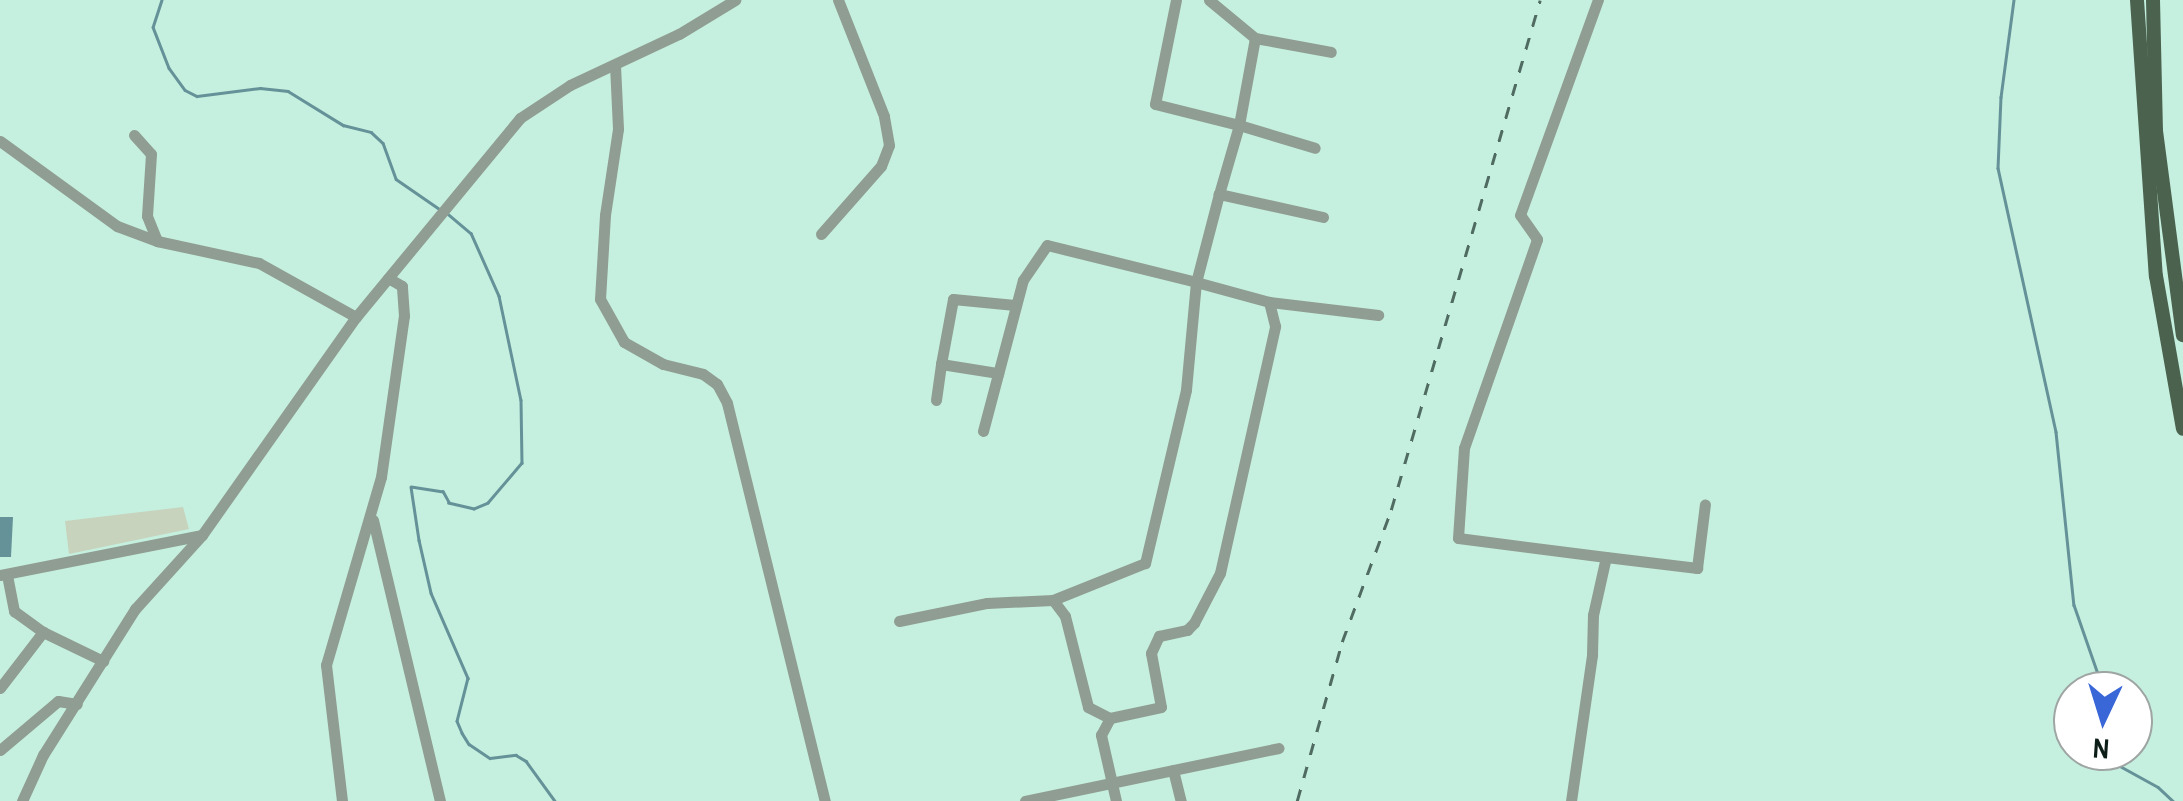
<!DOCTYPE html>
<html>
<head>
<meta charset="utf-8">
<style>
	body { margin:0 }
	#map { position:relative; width:2183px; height:801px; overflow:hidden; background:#c5f0df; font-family:"Archivo Narrow",sans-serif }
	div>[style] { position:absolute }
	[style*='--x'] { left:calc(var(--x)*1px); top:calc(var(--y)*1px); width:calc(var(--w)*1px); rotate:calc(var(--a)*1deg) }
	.green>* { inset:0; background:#c7d3bc }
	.water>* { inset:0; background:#659298 }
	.stream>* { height:2.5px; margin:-1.25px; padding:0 1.25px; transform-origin:1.25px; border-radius:1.25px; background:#659298 }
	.minor>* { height:11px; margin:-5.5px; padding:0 5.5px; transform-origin:5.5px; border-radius:5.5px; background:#909d92 }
	.major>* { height:14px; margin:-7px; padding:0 7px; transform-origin:7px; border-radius:7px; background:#4b624f }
	.rail>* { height:2.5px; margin-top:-1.25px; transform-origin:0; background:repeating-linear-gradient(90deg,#506b61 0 12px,transparent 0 24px) }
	span { translate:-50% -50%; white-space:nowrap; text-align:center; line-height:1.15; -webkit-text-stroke:9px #fff; paint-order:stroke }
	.north { position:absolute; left:2053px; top:671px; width:100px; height:100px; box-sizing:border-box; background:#fff; border:2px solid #9ea5a3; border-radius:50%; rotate:184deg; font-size:28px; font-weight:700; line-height:40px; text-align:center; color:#0d1e18 }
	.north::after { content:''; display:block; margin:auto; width:35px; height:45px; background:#3a67d7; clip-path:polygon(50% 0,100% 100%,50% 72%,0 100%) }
</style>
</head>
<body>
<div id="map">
	<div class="green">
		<div style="clip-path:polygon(183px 507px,189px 529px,69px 554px,65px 521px)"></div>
	</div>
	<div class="water">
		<div style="clip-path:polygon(0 517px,13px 517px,11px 557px,0 557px)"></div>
	</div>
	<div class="stream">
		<div style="--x:162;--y:0;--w:28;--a:108"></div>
		<div style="--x:153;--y:27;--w:44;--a:68.7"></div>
		<div style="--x:169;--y:68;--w:27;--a:54"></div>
		<div style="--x:185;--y:90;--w:13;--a:27"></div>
		<div style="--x:197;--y:96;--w:64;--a:-7.2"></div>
		<div style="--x:260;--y:88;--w:28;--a:6"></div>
		<div style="--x:288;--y:91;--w:65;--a:31.7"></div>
		<div style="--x:343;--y:125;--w:29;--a:14"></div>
		<div style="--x:371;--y:132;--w:16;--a:43"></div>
		<div style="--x:383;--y:143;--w:38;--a:70"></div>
		<div style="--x:396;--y:179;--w:55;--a:34.6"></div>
		<div style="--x:2014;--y:0;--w:98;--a:97.6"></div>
		<div style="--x:2001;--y:97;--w:71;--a:92.4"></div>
		<div style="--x:1998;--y:168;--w:270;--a:77.6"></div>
		<div style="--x:2056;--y:432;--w:174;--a:84.1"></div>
		<div style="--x:2074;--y:605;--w:91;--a:70.8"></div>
		<div style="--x:448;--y:214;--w:30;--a:40"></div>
		<div style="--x:471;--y:233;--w:69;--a:66"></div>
		<div style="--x:499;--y:296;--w:106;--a:78.1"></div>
		<div style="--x:521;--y:400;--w:63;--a:89.1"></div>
		<div style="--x:522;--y:463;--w:52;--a:130.4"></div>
		<div style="--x:488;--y:503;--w:15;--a:157"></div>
		<div style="--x:474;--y:509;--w:26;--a:-167"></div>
		<div style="--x:449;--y:503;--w:13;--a:-119"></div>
		<div style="--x:443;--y:492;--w:32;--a:-171"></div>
		<div style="--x:411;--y:487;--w:54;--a:81.4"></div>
		<div style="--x:419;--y:540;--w:54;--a:77.2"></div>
		<div style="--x:431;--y:593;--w:93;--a:66.5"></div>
		<div style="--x:468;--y:678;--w:44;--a:104.3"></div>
		<div style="--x:457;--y:721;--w:13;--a:67"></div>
		<div style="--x:462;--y:733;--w:13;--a:58"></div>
		<div style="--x:469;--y:744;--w:25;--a:34"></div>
		<div style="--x:490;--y:758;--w:26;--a:-7"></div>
		<div style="--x:516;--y:755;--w:12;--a:31"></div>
		<div style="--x:526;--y:761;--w:49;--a:54.1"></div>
		<div style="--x:2117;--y:751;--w:15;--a:79"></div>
		<div style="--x:2120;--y:766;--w:43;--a:28.9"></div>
		<div style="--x:2158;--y:787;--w:21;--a:43"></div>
	</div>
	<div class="minor">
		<div style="--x:1176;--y:0;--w:106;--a:101.4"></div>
		<div style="--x:1155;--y:104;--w:87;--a:14"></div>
		<div style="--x:1239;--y:125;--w:88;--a:-79.6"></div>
		<div style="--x:1209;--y:0;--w:60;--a:39.6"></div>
		<div style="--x:1255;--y:38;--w:77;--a:10.4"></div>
		<div style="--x:615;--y:65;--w:64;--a:87.3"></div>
		<div style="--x:618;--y:129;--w:87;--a:98.6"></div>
		<div style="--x:605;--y:215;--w:84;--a:93.4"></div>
		<div style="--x:600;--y:299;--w:49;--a:60.8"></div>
		<div style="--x:624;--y:342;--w:45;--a:29.4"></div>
		<div style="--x:663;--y:364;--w:41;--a:14"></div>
		<div style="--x:703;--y:374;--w:17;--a:36"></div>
		<div style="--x:717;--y:384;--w:21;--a:62"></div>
		<div style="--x:727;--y:403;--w:410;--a:76.2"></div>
		<div style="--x:134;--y:135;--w:25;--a:48"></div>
		<div style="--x:151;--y:154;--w:62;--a:93.7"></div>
		<div style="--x:147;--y:216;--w:27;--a:68"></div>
		<div style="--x:157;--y:241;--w:104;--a:12.2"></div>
		<div style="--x:259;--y:263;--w:111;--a:29.1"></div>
		<div style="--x:0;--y:141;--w:145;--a:36"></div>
		<div style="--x:117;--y:226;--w:43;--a:20.6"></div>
		<div style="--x:1219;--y:194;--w:72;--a:-73.8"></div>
		<div style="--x:1239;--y:125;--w:79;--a:16.8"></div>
		<div style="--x:1323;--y:217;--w:107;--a:-167.5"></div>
		<div style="--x:1219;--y:194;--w:91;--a:104.6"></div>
		<div style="--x:1196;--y:282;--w:76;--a:15.3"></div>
		<div style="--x:1269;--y:302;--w:110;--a:6.8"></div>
		<div style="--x:821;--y:234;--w:91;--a:-48.6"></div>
		<div style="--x:881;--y:166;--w:22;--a:-69"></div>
		<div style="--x:889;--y:145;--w:29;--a:-100"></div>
		<div style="--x:884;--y:116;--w:125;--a:-111.6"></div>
		<div style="--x:941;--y:364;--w:66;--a:-79.5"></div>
		<div style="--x:953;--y:299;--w:62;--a:5.5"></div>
		<div style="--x:936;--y:400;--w:36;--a:-82"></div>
		<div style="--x:941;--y:364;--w:58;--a:9"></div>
		<div style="--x:983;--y:431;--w:156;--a:-75.2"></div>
		<div style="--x:1023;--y:280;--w:42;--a:-55.6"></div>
		<div style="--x:1047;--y:245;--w:154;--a:13.9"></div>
		<div style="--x:1196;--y:282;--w:108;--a:95.3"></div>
		<div style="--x:1186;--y:390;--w:178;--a:103.3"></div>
		<div style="--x:1145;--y:563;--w:99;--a:158.1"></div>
		<div style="--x:373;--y:520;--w:289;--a:76.6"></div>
		<div style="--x:1606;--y:557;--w:92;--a:6.9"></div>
		<div style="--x:1697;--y:568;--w:64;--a:-82.9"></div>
		<div style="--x:0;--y:575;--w:206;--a:-11.2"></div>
		<div style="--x:7;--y:575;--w:37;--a:79"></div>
		<div style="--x:14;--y:611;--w:36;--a:36"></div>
		<div style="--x:43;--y:632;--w:67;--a:25.8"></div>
		<div style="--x:899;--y:621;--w:90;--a:-11.6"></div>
		<div style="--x:987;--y:603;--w:66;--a:-2.6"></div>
		<div style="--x:1053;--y:600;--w:20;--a:53"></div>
		<div style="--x:1065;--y:616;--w:94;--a:75.8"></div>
		<div style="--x:1088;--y:707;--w:25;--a:27"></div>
		<div style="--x:0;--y:688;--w:71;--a:-52.5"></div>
		<div style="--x:0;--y:750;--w:76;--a:-40.2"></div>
		<div style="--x:58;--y:701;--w:19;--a:9"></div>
		<div style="--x:1173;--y:770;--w:32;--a:76"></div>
		<div style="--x:22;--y:801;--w:51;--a:-65.5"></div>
		<div style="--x:43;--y:755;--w:173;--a:-57.8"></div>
		<div style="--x:135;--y:609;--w:100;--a:-47.8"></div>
		<div style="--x:202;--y:535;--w:267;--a:-54.8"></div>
		<div style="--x:356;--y:317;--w:258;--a:-50.5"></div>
		<div style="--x:520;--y:118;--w:60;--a:-33.4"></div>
		<div style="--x:570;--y:85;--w:120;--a:-25.1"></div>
		<div style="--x:679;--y:34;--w:66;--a:-31.3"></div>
		<div style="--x:342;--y:801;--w:137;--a:-96.7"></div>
		<div style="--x:326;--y:665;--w:196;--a:-73.7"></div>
		<div style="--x:381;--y:477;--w:163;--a:-81.9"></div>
		<div style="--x:404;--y:316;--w:30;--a:-94"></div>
		<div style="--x:402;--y:286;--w:16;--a:-150"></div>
		<div style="--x:1025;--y:801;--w:259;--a:-11.8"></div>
		<div style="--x:1116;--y:801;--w:68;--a:-102.8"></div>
		<div style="--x:1101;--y:735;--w:19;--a:-62"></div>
		<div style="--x:1110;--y:718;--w:52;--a:-12.2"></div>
		<div style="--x:1161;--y:707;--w:55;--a:-100.5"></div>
		<div style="--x:1151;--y:653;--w:19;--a:-65"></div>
		<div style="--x:1159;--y:636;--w:29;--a:-12"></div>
		<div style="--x:1187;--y:630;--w:10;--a:-45"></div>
		<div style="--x:1194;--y:623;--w:56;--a:-62.5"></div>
		<div style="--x:1220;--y:573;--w:253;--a:-77.4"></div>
		<div style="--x:1275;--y:326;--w:25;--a:-104"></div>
		<div style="--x:1571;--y:801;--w:148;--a:-81.8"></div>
		<div style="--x:1592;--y:655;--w:40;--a:-88.6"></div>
		<div style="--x:1593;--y:615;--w:59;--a:-77.4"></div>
		<div style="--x:1606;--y:557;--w:149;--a:-172.7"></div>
		<div style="--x:1458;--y:538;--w:90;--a:-86.2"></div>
		<div style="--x:1464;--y:448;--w:221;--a:-70.7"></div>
		<div style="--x:1537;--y:239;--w:29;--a:-125"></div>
		<div style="--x:1520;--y:215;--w:229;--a:-70.1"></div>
	</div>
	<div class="major">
		<div style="--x:2137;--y:0;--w:277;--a:86.1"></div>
		<div style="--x:2156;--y:276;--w:155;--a:80"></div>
		<div style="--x:2153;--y:0;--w:131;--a:88.7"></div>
		<div style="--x:2156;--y:131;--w:206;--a:82.5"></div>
	</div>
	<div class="rail">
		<div style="--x:1297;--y:801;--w:165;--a:-74.2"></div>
		<div style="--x:1342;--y:642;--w:141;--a:-69.6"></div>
		<div style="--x:1391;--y:510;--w:531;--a:-73.71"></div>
	</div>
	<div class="north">N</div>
</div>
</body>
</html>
